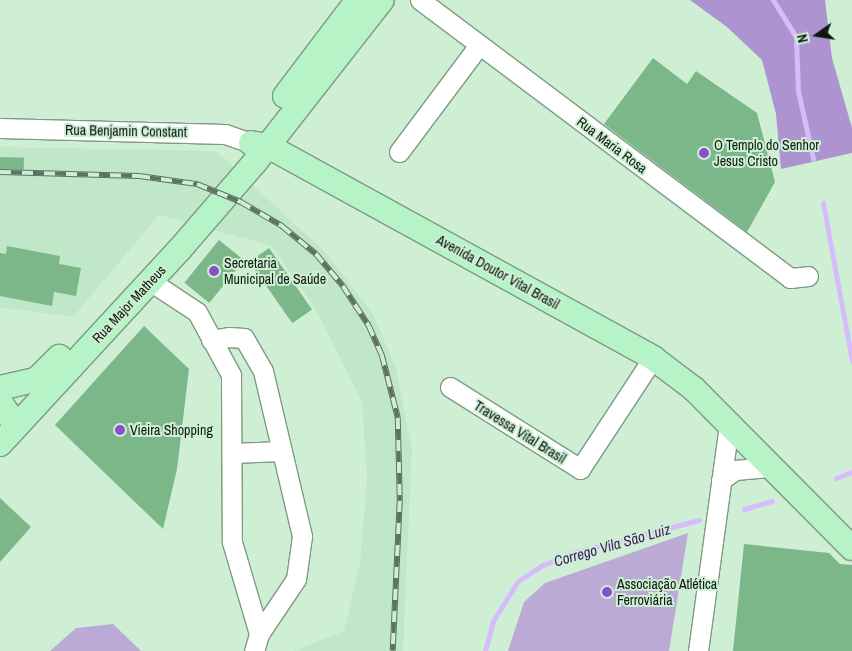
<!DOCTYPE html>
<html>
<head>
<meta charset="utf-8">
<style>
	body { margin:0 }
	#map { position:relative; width:852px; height:651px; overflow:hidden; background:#cfefd5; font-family:"Archivo Narrow",sans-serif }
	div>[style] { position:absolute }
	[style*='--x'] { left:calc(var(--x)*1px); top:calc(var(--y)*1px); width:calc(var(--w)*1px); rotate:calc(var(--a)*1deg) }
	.built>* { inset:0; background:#c0e7c8 }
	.green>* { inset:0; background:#bbaad5 }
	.forest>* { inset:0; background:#ad94d1 }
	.stream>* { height:5px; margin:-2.5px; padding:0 2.5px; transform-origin:2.5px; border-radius:2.5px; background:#d6bcfc }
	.building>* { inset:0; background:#7bb789; transform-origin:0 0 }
	.roads { filter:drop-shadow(1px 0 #7d9b83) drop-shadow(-1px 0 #7d9b83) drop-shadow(0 1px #7d9b83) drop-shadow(0 -1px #7d9b83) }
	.minor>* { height:19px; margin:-9.5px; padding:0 9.5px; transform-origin:9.5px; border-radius:9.5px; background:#fff }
	.major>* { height:24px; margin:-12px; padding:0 12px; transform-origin:12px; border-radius:12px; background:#b6f3c6 }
	.rail>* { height:5.5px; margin-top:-2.75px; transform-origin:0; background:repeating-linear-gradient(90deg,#cfefd5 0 11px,#5e7262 0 22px); box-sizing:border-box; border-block:1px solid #5e7262 }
	.dots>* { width:14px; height:14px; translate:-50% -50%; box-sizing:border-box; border:2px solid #cfefd5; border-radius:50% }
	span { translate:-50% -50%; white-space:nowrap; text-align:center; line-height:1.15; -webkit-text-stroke:4px #cfefd5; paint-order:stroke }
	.street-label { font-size:14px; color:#0d180f }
	.poi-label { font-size:14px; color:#0d180f }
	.left { translate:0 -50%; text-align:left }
	.water-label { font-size:15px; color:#3f1a63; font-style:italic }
	.north { position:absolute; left:792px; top:10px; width:50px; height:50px; -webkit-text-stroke:4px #cfefd5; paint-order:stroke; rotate:257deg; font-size:14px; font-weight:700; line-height:20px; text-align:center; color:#0d180f }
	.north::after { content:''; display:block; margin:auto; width:18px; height:22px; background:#0d180f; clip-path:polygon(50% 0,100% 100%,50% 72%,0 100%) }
</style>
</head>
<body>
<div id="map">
	<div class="built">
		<div style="clip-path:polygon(0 147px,216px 151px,326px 253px,373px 314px,396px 368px,412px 448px,403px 651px,294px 651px,344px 631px,360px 564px,367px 477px,362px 402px,315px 308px,272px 246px,159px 215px,73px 317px,0 307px)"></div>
	</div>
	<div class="green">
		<div style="clip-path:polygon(688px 533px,669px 651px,508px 651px,524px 602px,545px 583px)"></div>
		<div style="clip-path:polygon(113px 624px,141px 651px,50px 651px,76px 628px)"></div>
	</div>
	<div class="forest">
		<div style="clip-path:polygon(690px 0,825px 0,832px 58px,852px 128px,852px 153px,781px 169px,776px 114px,762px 60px,727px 27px)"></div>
	</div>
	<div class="stream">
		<div style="--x:773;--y:0;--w:44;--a:58.1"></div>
		<div style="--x:796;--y:37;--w:54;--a:87.9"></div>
		<div style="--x:798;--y:91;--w:69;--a:77.4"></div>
		<div style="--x:823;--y:203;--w:161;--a:79.6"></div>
		<div style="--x:836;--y:478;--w:17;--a:-21"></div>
		<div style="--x:744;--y:509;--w:29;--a:-16"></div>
		<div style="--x:485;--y:651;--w:31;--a:-75"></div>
		<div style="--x:493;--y:621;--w:47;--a:-58"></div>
		<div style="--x:518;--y:581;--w:30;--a:-33"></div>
		<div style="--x:543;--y:565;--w:35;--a:-22"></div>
		<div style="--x:576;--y:552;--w:127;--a:-14.6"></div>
	</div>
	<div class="building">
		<div style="clip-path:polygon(653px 58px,687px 84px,696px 71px,757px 113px,775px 182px,747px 232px,604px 124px)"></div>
		<div style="left:0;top:157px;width:24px;height:12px;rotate:2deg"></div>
		<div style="left:219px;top:240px;width:32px;height:55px;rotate:39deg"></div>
		<div style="clip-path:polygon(7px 246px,60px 256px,59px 264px,81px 268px,76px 296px,54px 292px,52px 306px,0 296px,0 253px,6px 254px)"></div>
		<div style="left:269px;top:248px;width:75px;height:24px;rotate:55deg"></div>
		<div style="clip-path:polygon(144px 326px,189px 369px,177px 469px,163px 529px,55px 425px)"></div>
		<div style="clip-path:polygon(0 498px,31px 527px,0 562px)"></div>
		<div style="clip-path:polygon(744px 544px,829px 553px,840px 564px,852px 565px,852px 651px,733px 651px)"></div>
	</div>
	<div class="roads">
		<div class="minor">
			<div style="--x:420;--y:0;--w:463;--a:36.9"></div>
			<div style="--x:790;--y:278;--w:18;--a:-6"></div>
			<div style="--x:0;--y:128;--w:225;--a:1.5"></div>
			<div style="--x:225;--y:134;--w:28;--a:19"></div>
			<div style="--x:399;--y:152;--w:134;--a:-53.2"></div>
			<div style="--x:150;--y:281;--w:56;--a:33.4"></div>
			<div style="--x:197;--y:312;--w:72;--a:61.6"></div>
			<div style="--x:231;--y:375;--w:167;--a:89.7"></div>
			<div style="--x:232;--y:542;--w:96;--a:73.6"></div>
			<div style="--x:259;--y:634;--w:18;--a:106"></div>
			<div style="--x:211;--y:340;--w:18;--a:-9"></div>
			<div style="--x:229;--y:337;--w:15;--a:4"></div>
			<div style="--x:244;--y:338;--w:38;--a:60"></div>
			<div style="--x:263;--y:371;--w:170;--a:76.7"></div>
			<div style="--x:302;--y:536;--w:43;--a:97.9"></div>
			<div style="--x:296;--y:579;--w:66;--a:123.9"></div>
			<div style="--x:450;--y:387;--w:154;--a:32.2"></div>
			<div style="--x:580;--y:469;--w:133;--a:-56.7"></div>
			<div style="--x:232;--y:453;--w:50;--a:-2.3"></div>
			<div style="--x:721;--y:480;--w:17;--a:-36"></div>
			<div style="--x:735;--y:470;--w:34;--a:-5"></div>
			<div style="--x:698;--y:651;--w:227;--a:-82.2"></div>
		</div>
		<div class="major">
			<div style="--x:285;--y:96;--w:121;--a:-52.8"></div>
			<div style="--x:251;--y:143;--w:17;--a:10"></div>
			<div style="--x:268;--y:146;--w:440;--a:28.8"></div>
			<div style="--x:653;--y:358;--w:51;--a:37.1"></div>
			<div style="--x:694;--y:389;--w:224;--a:45.2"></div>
			<div style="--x:0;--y:388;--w:37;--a:-13"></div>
			<div style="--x:36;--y:380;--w:33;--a:-45"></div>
			<div style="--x:0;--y:402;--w:29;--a:56"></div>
			<div style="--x:0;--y:444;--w:265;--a:-47.3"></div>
			<div style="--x:180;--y:249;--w:116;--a:-49.2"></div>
			<div style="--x:256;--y:161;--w:204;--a:-52"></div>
		</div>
	</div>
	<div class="rail">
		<div style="--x:0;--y:172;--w:139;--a:1.6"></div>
		<div style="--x:139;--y:176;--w:59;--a:7.9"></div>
		<div style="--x:197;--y:184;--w:48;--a:22.2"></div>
		<div style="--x:241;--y:202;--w:48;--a:30.3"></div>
		<div style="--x:282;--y:226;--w:44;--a:39.5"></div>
		<div style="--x:316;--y:254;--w:42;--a:49.8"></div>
		<div style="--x:343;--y:286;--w:48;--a:57"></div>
		<div style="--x:369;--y:326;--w:32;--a:66"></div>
		<div style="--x:382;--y:355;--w:65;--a:75.7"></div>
		<div style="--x:398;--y:418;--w:83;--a:88.6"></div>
		<div style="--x:400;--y:501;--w:150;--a:92.7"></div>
	</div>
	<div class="dots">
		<div style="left:704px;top:153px;background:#884fc6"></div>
		<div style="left:214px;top:271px;background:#884fc6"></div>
		<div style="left:120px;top:430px;background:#884fc6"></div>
		<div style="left:607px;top:592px;background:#884fc6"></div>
	</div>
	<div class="street-label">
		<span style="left:126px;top:131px;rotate:1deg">Rua Benjamin Constant</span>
		<span style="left:612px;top:145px;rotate:37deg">Rua Maria Rosa</span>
		<span style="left:498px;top:272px;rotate:29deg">Avenida Doutor Vital Brasil</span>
		<span style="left:129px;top:304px;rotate:-47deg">Rua Major Matheus</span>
		<span style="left:520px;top:432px;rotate:32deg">Travessa Vital Brasil</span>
	</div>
	<div class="poi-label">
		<span class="left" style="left:714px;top:153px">O Templo do Senhor<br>Jesus Cristo</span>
		<span class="left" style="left:224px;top:271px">Secretaria<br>Municipal de Saúde</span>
		<span class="left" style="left:130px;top:430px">Vieira Shopping</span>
		<span class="left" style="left:617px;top:592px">Associação Atlética<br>Ferroviária</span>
	</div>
	<div class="water-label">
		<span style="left:612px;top:545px;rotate:-16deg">Corrego Vila São Luiz</span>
	</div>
	<div class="north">N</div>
</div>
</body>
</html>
